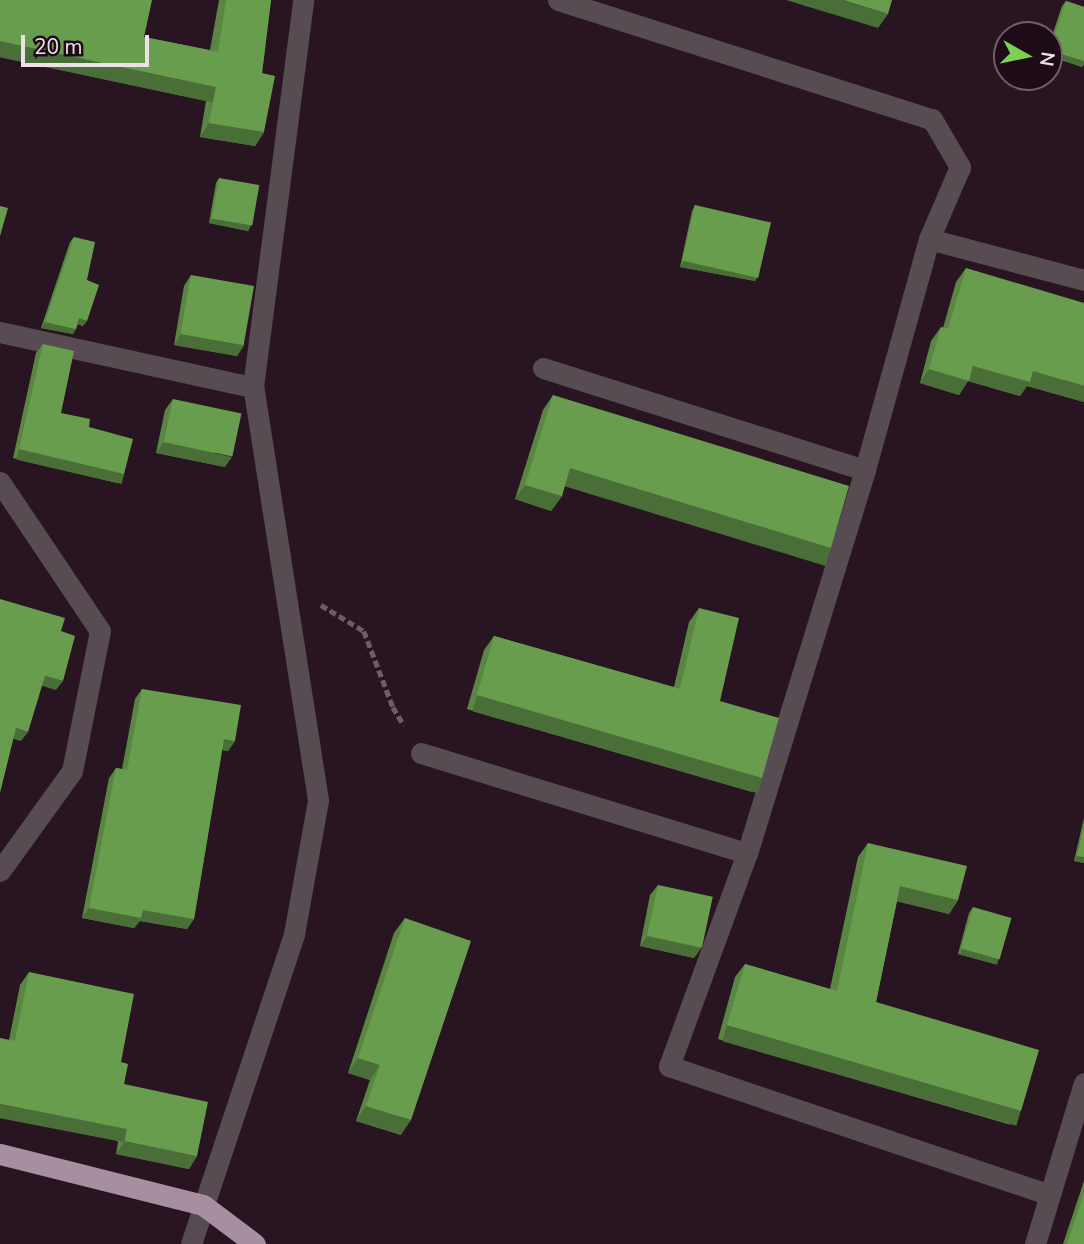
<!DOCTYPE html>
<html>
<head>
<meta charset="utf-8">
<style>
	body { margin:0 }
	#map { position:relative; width:1084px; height:1244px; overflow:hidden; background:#281521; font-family:"Nunito Sans",sans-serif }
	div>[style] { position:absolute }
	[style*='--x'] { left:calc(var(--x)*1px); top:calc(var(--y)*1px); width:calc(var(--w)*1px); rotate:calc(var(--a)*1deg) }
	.path>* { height:4.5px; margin-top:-2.25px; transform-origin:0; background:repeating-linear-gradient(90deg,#6e5d68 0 7px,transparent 0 10.5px) }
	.street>* { height:21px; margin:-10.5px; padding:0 10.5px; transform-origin:10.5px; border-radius:10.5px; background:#564c52 }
	.highway>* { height:21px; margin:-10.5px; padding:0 10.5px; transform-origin:10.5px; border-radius:10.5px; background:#a88f9f }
	.wall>* { inset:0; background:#598743 }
	.shaded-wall>* { inset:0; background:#496e37; transform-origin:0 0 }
	.building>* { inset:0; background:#689d4e; transform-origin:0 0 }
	span { translate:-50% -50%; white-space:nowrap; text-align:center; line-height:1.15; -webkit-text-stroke:7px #1e0b18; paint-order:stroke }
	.north { position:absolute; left:993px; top:21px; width:70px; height:70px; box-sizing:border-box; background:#1e0b18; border:2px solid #71606b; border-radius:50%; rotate:99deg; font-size:19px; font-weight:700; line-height:28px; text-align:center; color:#eee0e8 }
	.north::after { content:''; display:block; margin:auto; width:24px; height:32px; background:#7ed053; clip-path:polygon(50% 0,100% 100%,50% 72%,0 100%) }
	.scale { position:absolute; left:21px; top:35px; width:128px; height:32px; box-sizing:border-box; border:4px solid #eee0e8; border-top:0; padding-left:9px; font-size:21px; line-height:24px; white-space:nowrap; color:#eee0e8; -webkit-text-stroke:5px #1e0b18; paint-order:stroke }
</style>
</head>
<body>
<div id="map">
	<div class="path">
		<div style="--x:321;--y:605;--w:50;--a:31.2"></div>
		<div style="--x:364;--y:631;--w:81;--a:69.1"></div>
		<div style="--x:393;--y:707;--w:21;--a:59"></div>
	</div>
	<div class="street">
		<div style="--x:558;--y:0;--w:392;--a:17.7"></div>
		<div style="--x:932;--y:119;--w:56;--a:59.7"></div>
		<div style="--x:960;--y:167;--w:78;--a:113.3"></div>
		<div style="--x:929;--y:239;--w:160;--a:14.8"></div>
		<div style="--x:929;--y:239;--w:240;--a:105.5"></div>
		<div style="--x:865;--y:470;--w:401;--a:107.1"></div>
		<div style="--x:747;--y:853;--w:227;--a:110.1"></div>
		<div style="--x:669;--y:1066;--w:402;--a:18.7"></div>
		<div style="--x:0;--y:332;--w:259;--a:12.3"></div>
		<div style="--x:543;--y:368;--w:338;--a:17.6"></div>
		<div style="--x:0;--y:482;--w:179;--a:56.1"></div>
		<div style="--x:100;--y:631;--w:143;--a:101.3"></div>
		<div style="--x:72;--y:771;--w:123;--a:125.8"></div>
		<div style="--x:421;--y:753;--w:341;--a:17.1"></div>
		<div style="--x:191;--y:1244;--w:327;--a:-71.6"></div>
		<div style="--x:294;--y:934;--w:136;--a:-79.8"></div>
		<div style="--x:318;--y:800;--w:418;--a:-98.9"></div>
		<div style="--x:253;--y:387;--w:390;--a:-82.6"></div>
		<div style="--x:1035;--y:1244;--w:168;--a:-73.1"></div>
	</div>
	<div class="highway">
		<div style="--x:0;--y:1154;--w:209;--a:14.1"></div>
		<div style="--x:203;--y:1205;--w:65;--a:36.9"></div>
	</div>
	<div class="wall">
		<div style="clip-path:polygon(0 0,144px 37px,210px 50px,219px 0,271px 0,262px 73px,264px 132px,255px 146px,200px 137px,206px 101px,0 57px)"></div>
		<div style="clip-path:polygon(1066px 1px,1084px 7px,1084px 64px,1082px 67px,1049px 56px,1049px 45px,1062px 6px)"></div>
		<div style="clip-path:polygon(219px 178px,251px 225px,248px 231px,209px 223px,216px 183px)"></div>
		<div style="clip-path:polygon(695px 205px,758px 276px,755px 281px,680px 267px,692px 211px)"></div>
		<div style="clip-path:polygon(74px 237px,87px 280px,83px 326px,78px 324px,73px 334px,41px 328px,70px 242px)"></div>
		<div style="clip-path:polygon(966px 268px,1084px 402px,1027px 386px,1020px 396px,968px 381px,959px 395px,920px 383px,931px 341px,941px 327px,943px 328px,956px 282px)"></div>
		<div style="clip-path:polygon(191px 275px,244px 345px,237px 356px,174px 345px,184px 286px)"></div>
		<div style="clip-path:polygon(43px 344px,61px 413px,89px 427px,124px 474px,117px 483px,13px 458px,36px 353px)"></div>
		<div style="clip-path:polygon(553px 395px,831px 548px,821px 563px,565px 484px,562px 496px,551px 511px,515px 499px,543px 410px)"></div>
		<div style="clip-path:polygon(173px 399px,225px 467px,156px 453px,165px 410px)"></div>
		<div style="clip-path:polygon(699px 608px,720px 701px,752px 792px,467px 709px,484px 650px,494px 636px,674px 687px,689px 622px)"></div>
		<div style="clip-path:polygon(142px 689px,235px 741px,228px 751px,222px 750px,194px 919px,187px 929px,140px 921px,134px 928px,82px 918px,109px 778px,116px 768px,122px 769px,135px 699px)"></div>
		<div style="clip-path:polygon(1084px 818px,1084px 863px,1074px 861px)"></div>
		<div style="clip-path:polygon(868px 843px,958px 900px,949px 914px,897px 901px,876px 1002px,1011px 1125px,718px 1039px,735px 977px,745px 964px,830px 989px,858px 857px)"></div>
		<div style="clip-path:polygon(658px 885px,701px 948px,694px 958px,640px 946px,650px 895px)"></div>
		<div style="clip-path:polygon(973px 907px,999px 959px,995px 964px,958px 954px,969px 913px)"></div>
		<div style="clip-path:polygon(405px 918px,401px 1135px,356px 1121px,370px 1080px,348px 1073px,394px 933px)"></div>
		<div style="clip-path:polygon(29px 972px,121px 1062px,124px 1084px,197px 1156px,189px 1169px,116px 1154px,118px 1142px,9px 1040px,20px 985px)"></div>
		<div style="clip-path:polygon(1084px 1181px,1084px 1244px,1063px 1244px)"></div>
	</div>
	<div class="shaded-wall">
		<div style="clip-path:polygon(786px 0,843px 0,888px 14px,878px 28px)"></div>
		<div style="left:0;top:41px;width:221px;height:16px;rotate:12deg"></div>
		<div style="clip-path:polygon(1049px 50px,1084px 61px,1084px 64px,1082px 67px,1049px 56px)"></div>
		<div style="clip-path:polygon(209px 123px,264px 132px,255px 146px,200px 137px)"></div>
		<div style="clip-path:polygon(212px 218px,251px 225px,248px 231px,209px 223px)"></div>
		<div style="clip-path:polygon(684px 261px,758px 276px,755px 281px,680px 267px)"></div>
		<div style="clip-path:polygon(79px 318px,87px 321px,83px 326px,75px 323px)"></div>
		<div style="clip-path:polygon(45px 322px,76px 329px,73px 334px,41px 328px)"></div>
		<div style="clip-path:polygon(181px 334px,244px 345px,237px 356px,174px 345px)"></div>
		<div style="clip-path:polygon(973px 366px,1033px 371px,1084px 386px,1084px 402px,1027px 386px,1020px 396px,968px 381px,959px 395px,920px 383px,929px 369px)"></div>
		<div style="clip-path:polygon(164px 442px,232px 457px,225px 467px,156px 453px)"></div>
		<div style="left:19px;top:449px;width:108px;height:11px;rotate:13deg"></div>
		<div style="left:570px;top:468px;width:273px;height:19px;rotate:17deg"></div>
		<div style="clip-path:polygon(525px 485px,562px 496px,551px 511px,515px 499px)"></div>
		<div style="clip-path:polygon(45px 676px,63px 681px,56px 690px,39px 685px)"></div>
		<div style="left:477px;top:695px;width:297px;height:17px;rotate:16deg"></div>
		<div style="clip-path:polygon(16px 728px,28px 732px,21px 741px,10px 738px)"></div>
		<div style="clip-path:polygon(224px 739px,235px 741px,228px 751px,217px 749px)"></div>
		<div style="clip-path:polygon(1077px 856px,1084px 857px,1084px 863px,1074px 861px)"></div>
		<div style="clip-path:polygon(900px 886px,958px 900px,949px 914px,891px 900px)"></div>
		<div style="clip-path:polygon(89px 908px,143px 910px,194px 919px,187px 929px,140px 921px,134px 928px,82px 918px)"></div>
		<div style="clip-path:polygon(647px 936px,701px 948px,694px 958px,640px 946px)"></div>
		<div style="left:962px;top:949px;width:38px;height:6px;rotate:15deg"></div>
		<div style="left:727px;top:1025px;width:306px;height:17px;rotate:16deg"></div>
		<div style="clip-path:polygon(358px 1058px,380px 1065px,370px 1080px,348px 1073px)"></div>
		<div style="left:0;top:1104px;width:129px;height:14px;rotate:11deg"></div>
		<div style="clip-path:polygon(366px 1106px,411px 1120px,401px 1135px,356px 1121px)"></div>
		<div style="clip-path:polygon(125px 1141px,197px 1156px,189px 1169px,116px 1154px)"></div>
	</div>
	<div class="building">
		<div style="clip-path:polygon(0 0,152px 0,144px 37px,218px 52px,226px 0,271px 0,262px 73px,275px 76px,264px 132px,209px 123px,216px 87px,0 41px)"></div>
		<div style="clip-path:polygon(843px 0,892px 0,888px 14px)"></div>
		<div style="clip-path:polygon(1066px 1px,1084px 7px,1084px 61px,1049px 50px)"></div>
		<div style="left:219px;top:178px;width:41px;height:41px;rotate:10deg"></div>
		<div style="left:695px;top:205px;width:78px;height:57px;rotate:13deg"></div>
		<div style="clip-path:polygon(0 206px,8px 208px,0 236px)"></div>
		<div style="clip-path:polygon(74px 237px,95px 242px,87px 280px,99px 285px,87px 321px,79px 318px,76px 329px,45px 322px)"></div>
		<div style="clip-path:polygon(966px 268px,1084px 303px,1084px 386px,1033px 371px,1030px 382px,973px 366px,969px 381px,929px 369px,941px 327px,948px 329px)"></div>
		<div style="left:191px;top:275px;width:64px;height:60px;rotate:10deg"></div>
		<div style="clip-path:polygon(43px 344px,74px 351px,61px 413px,90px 419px,89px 427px,133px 439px,124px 474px,19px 449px)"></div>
		<div style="clip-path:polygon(553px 395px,849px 486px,831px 548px,570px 468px,562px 496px,525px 485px)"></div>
		<div style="left:173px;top:399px;width:70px;height:44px;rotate:12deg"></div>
		<div style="clip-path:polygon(0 599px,65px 618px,61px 631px,75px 636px,63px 681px,45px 676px,28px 732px,16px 728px,0 793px)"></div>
		<div style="clip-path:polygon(699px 608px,739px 618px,720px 701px,779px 718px,762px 778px,477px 695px,494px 636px,680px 689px)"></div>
		<div style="clip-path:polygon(142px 689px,241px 705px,235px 741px,224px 739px,194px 919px,143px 910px,141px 918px,89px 908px,116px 768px,127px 770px)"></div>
		<div style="clip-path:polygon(1084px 827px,1084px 857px,1077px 856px)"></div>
		<div style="clip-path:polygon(868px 843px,967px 866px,958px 900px,900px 886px,876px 1002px,1039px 1050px,1021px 1111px,727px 1025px,745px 964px,837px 991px)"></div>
		<div style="left:658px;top:885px;width:56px;height:52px;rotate:12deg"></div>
		<div style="left:973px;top:907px;width:40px;height:43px;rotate:16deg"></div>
		<div style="clip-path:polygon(405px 918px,471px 941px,411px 1120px,366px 1106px,380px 1065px,358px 1058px)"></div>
		<div style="clip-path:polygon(29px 972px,134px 994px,121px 1062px,128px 1064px,124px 1084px,208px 1102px,197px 1156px,125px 1141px,127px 1129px,0 1104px,0 1038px,15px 1041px)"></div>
		<div style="clip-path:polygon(1084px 1193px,1084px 1244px,1067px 1244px)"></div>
	</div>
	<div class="north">N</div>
	<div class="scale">20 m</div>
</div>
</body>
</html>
